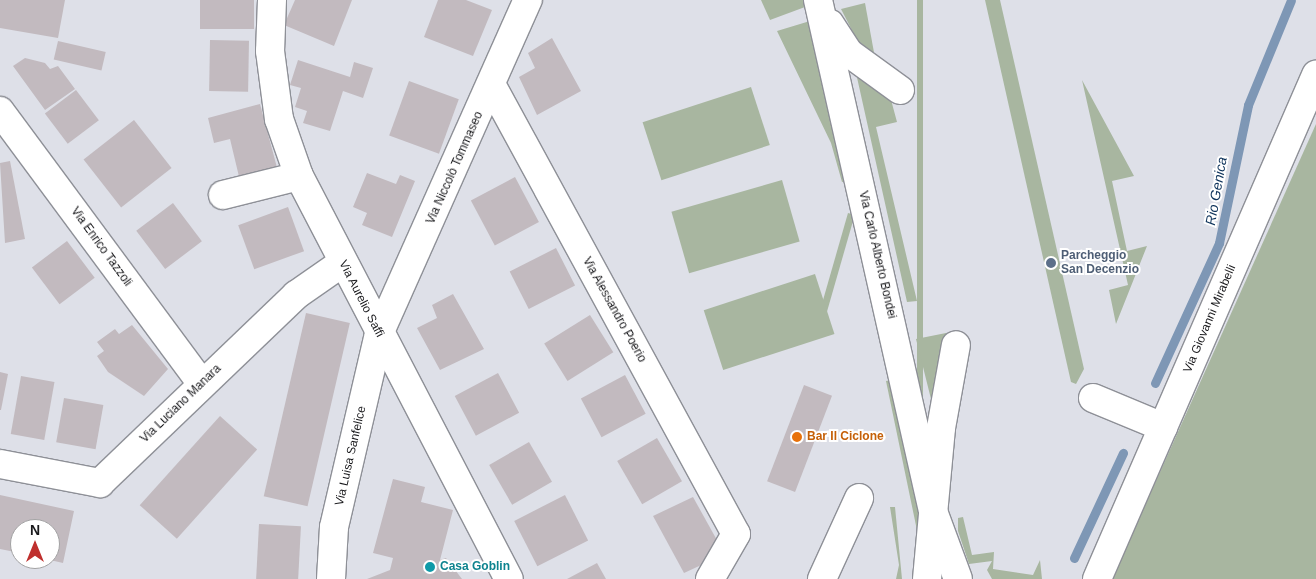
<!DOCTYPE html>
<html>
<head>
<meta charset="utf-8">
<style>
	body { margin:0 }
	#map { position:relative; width:1316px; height:579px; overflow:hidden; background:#dee0e8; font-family:Helvetica,sans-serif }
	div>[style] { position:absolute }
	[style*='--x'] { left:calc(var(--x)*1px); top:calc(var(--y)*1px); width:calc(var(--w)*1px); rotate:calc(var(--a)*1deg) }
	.green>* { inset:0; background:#a8b6a0; transform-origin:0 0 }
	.stream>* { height:9px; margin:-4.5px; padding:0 4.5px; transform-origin:4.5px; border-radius:4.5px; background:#7e97b5 }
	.building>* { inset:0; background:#c2babf; transform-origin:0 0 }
	.roads { filter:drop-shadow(1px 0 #8e9097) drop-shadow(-1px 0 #8e9097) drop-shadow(0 1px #8e9097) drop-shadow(0 -1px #8e9097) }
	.minor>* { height:28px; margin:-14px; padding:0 14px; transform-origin:14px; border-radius:14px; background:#fff }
	.dots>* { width:14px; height:14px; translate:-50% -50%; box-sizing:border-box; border:2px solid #fff; border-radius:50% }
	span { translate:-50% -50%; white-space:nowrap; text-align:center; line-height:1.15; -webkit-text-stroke:4px #fff; paint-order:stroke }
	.street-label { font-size:12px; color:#19191c }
	.service-label { font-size:12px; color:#4e5e75; font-weight:700 }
	.left { translate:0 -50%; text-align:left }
	.food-label { font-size:12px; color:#c56008; font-weight:700 }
	.culture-label { font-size:12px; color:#0d838f; font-weight:700 }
	.water-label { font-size:14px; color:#0e335b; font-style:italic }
	.north { position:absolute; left:10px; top:519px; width:50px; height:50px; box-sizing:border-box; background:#fff; border:1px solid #a3a3a4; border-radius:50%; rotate:0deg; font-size:14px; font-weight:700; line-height:20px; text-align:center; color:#19191c }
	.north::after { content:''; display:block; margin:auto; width:18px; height:22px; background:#bf302e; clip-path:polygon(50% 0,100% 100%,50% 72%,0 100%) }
</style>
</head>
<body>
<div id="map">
	<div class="green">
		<div style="clip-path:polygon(761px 0,803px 0,805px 7px,770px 20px)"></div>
		<div style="left:917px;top:0;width:6px;height:510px"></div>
		<div style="clip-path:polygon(985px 0,1000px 0,1084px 369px,1076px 384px,1071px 382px)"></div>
		<div style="clip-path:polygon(865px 3px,875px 58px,859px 44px,841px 9px)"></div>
		<div style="clip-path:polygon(810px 21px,847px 181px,842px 182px,831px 143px,777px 31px)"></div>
		<div style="clip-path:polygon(854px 64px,890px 96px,897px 122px,876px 127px,917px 301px,907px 302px)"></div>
		<div style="clip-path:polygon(1082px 80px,1134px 176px,1112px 181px,1127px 251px,1147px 246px,1116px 324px,1109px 290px,1128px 285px)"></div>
		<div style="left:751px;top:87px;width:61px;height:114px;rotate:72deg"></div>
		<div style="clip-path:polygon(1316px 124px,1316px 579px,1112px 579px)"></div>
		<div style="left:782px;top:180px;width:64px;height:115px;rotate:74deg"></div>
		<div style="left:848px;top:213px;width:7px;height:127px;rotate:16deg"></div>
		<div style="left:815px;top:274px;width:63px;height:117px;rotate:72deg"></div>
		<div style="clip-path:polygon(946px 333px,950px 351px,937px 423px,916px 339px)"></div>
		<div style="clip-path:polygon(891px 380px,920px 516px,919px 540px,886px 381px)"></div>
		<div style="clip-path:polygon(890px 507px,895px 507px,902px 579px,896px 579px,899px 565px)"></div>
		<div style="clip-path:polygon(963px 517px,972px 555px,994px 552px,993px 569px,1033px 575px,1040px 560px,1042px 579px,992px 579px,987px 570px,992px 561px,969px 564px,958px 531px,958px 518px)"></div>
	</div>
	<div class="stream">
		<div style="--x:1155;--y:383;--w:154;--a:-65.4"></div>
		<div style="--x:1219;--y:243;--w:141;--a:-78.1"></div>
		<div style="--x:1248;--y:105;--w:113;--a:-67.7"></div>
		<div style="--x:1074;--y:558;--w:116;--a:-65"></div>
	</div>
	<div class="building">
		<div style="clip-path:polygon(0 0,65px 0,58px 38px,0 28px)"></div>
		<div style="left:200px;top:0;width:54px;height:29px"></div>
		<div style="clip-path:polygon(295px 0,352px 0,334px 46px,284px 25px)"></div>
		<div style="clip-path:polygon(438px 0,466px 0,492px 10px,473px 56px,424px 37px)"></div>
		<div style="clip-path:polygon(552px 38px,581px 91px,537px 115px,519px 77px,535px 68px,528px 53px)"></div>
		<div style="left:210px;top:40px;width:39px;height:51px;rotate:1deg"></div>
		<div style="left:58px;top:41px;width:49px;height:19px;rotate:13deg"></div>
		<div style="clip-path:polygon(25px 58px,45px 63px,50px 69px,58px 66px,75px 89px,45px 110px,13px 66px)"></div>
		<div style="clip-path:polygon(298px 60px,350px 77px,354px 62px,373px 68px,363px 98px,343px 91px,330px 131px,303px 123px,307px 111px,295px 107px,301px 88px,290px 85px)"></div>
		<div style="left:409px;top:81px;width:53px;height:58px;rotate:20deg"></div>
		<div style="left:76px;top:90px;width:38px;height:39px;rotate:53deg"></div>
		<div style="clip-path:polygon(260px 104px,279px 175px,241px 185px,230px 139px,214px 143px,208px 118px)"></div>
		<div style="left:134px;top:120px;width:61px;height:64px;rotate:52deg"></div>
		<div style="clip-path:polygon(10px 161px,25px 239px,5px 243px,0 163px)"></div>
		<div style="clip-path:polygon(367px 173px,396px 184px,400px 175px,415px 181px,392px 237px,362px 225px,367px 213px,353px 207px)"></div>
		<div style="left:515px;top:177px;width:51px;height:50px;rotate:62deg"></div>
		<div style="left:173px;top:203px;width:48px;height:46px;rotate:53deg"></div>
		<div style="left:288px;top:207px;width:47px;height:53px;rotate:70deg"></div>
		<div style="left:67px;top:241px;width:46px;height:44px;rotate:53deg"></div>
		<div style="left:556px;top:248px;width:42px;height:52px;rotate:63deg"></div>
		<div style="clip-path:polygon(453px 294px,484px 349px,440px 370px,417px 328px,437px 318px,432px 305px)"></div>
		<div style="left:306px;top:313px;width:45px;height:188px;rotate:13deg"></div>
		<div style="left:590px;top:315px;width:44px;height:54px;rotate:58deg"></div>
		<div style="clip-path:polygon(132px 325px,168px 369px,144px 396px,108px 372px,97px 356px,104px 351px,97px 342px,115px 329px,119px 334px)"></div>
		<div style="clip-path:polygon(0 372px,8px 374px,1px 410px,0 410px)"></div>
		<div style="left:498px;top:373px;width:45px;height:49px;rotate:62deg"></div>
		<div style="left:625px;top:375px;width:44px;height:50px;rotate:62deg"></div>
		<div style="left:21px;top:376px;width:34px;height:59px;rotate:10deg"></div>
		<div style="left:804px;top:385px;width:30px;height:103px;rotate:21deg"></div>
		<div style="left:64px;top:398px;width:40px;height:45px;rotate:10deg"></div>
		<div style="left:220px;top:416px;width:50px;height:120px;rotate:42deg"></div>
		<div style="left:657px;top:438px;width:50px;height:46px;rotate:60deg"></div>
		<div style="left:529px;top:442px;width:46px;height:46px;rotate:60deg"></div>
		<div style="clip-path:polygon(393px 479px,425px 487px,421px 502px,453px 510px,440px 560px,446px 558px,462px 579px,367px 579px,390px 570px,393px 558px,373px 553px)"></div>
		<div style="clip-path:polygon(0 495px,74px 511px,63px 563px,50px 560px,50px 529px,20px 529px,20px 553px,0 549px)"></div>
		<div style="left:565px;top:495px;width:51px;height:57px;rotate:63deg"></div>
		<div style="clip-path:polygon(693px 497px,718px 542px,710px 561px,684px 573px,653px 516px)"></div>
		<div style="left:259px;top:524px;width:42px;height:55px;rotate:3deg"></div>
		<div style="clip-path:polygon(597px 563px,606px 579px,567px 579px)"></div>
	</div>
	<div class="roads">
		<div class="minor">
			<div style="--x:272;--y:0;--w:51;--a:92.2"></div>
			<div style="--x:270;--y:51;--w:69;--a:82.5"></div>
			<div style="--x:279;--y:119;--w:60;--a:70.7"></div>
			<div style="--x:299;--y:176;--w:454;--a:62.5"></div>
			<div style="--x:818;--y:0;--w:524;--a:77.32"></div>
			<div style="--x:933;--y:511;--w:72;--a:69.8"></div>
			<div style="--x:830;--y:24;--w:35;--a:57"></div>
			<div style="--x:849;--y:53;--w:63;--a:36"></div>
			<div style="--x:492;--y:86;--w:510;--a:61.43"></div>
			<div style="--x:736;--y:534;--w:52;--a:120"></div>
			<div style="--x:0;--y:111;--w:338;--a:53.5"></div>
			<div style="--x:223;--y:195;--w:78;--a:-14"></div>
			<div style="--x:1093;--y:398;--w:76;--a:22.5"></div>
			<div style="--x:0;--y:464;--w:102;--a:10.8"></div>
			<div style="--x:100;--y:483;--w:272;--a:-43.8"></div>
			<div style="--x:296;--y:295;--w:56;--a:-34.8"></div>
			<div style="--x:331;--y:579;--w:52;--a:-86.7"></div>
			<div style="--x:334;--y:527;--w:198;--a:-76.9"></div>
			<div style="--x:379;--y:334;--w:366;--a:-66"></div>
			<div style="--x:822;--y:579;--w:89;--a:-65.4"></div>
			<div style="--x:927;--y:579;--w:152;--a:-84.7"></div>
			<div style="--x:941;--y:428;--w:84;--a:-79.8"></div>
			<div style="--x:1097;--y:579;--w:550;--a:-66.51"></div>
		</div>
	</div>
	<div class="dots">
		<div style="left:1051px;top:263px;background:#5c6f8a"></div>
		<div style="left:797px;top:437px;background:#e8710a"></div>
		<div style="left:430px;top:567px;background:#0f9aa8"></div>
	</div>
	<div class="street-label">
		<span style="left:455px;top:168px;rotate:-66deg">Via Niccolò Tommaseo</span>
		<span style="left:101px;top:247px;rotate:54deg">Via Enrico Tazzoli</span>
		<span style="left:877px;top:255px;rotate:77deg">Via Carlo Alberto Bondei</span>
		<span style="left:361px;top:299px;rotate:63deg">Via Aurelio Saffi</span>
		<span style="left:614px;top:310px;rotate:61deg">Via Alessandro Poerio</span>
		<span style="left:1210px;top:319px;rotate:-67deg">Via Giovanni Mirabelli</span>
		<span style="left:181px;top:404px;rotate:-44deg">Via Luciano Manara</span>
		<span style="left:351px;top:456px;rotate:-77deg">Via Luisa Sanfelice</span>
	</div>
	<div class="service-label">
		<span class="left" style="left:1061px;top:263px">Parcheggio<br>San Decenzio</span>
	</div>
	<div class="food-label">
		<span class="left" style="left:807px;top:437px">Bar Il Ciclone</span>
	</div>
	<div class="culture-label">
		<span class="left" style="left:440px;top:567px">Casa Goblin</span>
	</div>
	<div class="water-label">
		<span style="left:1216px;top:191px;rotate:-80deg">Rio Genica</span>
	</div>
	<div class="north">N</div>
</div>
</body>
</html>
